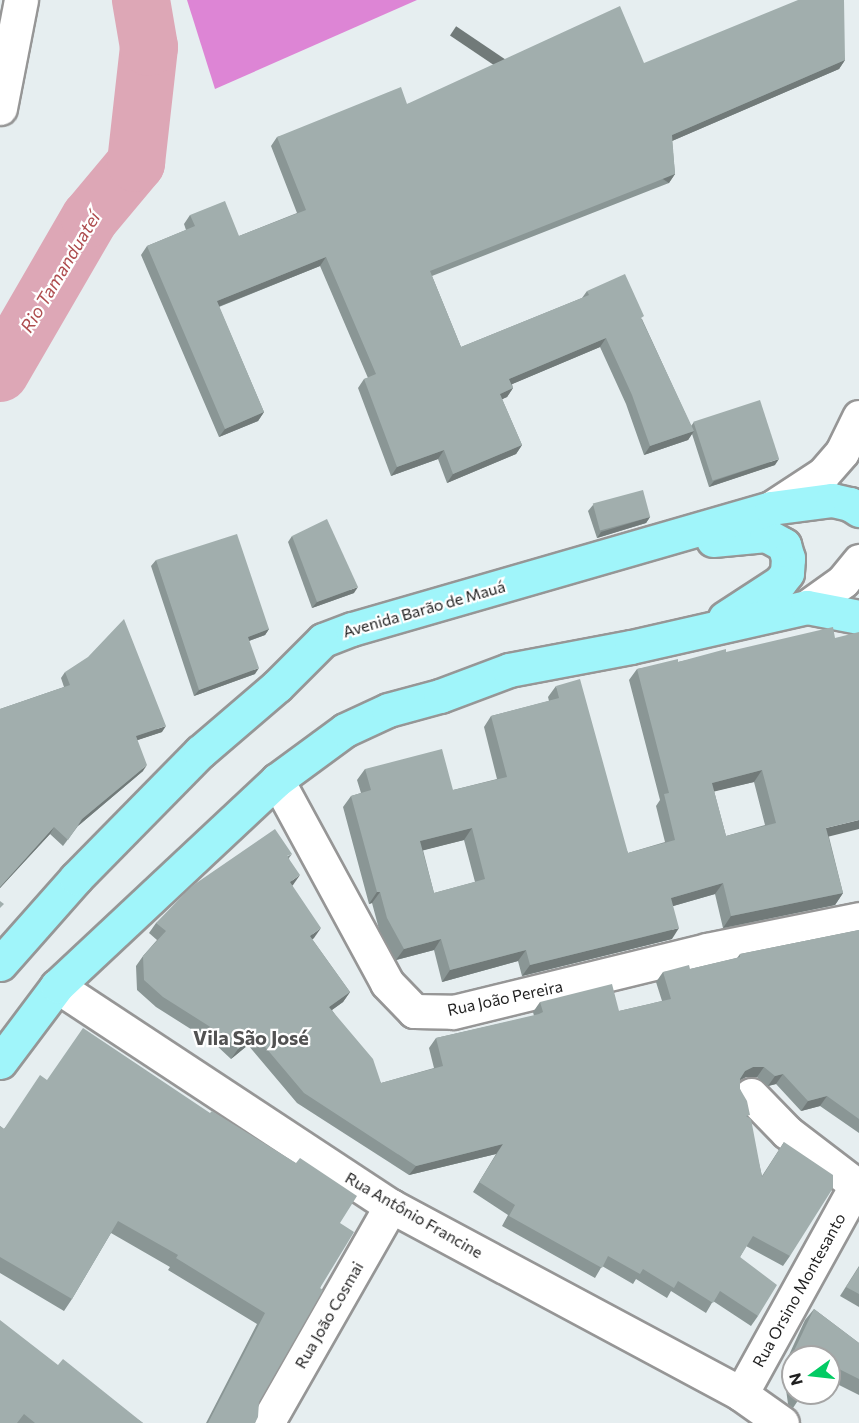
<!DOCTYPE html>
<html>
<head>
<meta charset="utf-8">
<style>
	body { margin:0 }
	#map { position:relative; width:859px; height:1423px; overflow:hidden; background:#e6eef0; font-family:Commissioner,sans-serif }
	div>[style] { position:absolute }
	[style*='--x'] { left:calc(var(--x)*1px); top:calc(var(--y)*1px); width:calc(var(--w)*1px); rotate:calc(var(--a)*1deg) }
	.pitch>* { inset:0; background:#dd85d5 }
	.river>* { height:58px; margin:-29px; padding:0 29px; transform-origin:29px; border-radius:29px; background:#dda7b6 }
	.roads { filter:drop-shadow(2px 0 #969696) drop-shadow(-2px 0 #969696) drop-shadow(0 2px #969696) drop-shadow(0 -2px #969696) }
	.minor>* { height:33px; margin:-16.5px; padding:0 16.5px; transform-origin:16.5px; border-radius:16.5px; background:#fff }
	.major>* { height:33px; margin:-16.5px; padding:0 16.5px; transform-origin:16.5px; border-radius:16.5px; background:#a0f5fa }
	.wall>* { inset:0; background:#8a9695 }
	.shaded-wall>* { inset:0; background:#717a79; transform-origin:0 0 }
	.building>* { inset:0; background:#a1aead; transform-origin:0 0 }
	span { translate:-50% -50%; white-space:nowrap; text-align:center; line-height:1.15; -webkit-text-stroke:4.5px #fff; paint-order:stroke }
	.street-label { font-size:16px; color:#1f1f1f }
	.water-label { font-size:18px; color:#ae4c4e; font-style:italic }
	.quarter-label { font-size:20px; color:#525252; font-weight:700 }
	.north { position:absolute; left:781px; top:1345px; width:60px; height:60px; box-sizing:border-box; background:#fff; border:2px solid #a5a5a5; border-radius:50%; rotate:255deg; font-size:16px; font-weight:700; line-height:24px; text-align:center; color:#1f1f1f }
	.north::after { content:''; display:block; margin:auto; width:21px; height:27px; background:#03cb64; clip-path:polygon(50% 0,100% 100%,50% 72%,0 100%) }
</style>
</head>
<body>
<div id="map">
	<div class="pitch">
		<div style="clip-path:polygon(187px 0,417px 0,215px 89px)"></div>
	</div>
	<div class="river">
		<div style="--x:0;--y:373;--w:179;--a:-59.9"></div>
		<div style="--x:90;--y:218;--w:72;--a:-50.1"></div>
		<div style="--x:136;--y:163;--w:117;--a:-83.6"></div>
		<div style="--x:149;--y:47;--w:48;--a:-99.7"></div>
	</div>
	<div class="roads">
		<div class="minor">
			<div style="--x:0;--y:108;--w:110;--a:-79"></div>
			<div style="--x:771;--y:508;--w:62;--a:-33.2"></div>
			<div style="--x:823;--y:474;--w:29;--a:-49"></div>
			<div style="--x:842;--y:452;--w:39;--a:-64"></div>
			<div style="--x:807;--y:607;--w:44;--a:-35.8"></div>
			<div style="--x:843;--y:581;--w:26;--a:-51"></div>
			<div style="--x:277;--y:780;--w:231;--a:61.5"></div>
			<div style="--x:387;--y:983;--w:39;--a:46"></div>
			<div style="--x:414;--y:1011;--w:39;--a:1"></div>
			<div style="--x:453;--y:1012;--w:261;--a:-13.7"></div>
			<div style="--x:707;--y:950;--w:155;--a:-11.5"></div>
			<div style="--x:57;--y:986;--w:400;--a:33.4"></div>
			<div style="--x:391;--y:1206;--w:397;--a:28.2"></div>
			<div style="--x:741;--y:1394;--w:50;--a:35.3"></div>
			<div style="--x:751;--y:1095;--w:52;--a:45.8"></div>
			<div style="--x:787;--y:1132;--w:91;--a:37.4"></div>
			<div style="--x:741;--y:1394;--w:238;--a:-61.1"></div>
			<div style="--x:267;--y:1423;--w:250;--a:-60.3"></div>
		</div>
		<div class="major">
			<div style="--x:713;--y:540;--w:53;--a:-5.4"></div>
			<div style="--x:766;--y:535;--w:21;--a:29"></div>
			<div style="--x:784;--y:545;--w:14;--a:73"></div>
			<div style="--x:788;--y:558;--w:15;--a:94"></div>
			<div style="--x:787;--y:573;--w:11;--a:128"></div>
			<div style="--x:780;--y:582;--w:66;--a:146.8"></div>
			<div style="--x:0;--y:964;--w:115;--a:-48.5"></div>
			<div style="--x:76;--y:878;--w:177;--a:-45.5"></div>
			<div style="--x:200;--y:752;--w:101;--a:-40.6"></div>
			<div style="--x:277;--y:686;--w:65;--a:-45"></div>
			<div style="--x:323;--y:640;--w:31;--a:-21"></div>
			<div style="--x:352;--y:629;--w:436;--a:-16.1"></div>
			<div style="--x:771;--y:508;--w:62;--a:-7.5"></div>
			<div style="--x:832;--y:500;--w:18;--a:13"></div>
			<div style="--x:850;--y:504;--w:11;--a:34"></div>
			<div style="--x:0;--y:1062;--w:95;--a:-53.1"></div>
			<div style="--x:57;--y:986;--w:301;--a:-43.1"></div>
			<div style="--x:277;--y:780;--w:84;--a:-36.3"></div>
			<div style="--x:345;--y:730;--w:47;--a:-24.9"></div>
			<div style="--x:388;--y:710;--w:54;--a:-15.1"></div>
			<div style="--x:440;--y:696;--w:74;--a:-20.6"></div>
			<div style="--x:509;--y:670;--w:124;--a:-10.7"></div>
			<div style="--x:631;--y:647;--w:180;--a:-12.8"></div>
			<div style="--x:807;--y:607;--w:53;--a:10.9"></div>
		</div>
	</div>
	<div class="wall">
		<div style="clip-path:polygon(845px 60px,839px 69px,672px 141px,675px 174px,669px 183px,432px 276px,461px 347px,582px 298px,587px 291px,642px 319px,691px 426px,694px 422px,775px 465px,709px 487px,692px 434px,688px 440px,644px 455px,626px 404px,600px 347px,512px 384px,513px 388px,507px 397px,502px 399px,522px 445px,516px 454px,447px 483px,438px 459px,391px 476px,358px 388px,364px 379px,368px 378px,320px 266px,219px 307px,264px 412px,258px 421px,219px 437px,141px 255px,147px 246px,186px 230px,184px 224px,190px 215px,239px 236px,297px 213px,271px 146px,277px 137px,407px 104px,644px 63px)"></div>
		<div style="clip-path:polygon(593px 505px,650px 517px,646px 523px,597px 538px,588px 511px)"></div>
		<div style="clip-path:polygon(292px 536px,354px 593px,312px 608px,288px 542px)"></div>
		<div style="clip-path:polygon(156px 560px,269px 629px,265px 635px,249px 641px,255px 674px,194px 696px,151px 566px)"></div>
		<div style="clip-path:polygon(evenodd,726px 652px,829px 837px,843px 893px,835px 905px,723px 928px,715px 894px,673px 906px,672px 939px,522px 976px,518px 961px,442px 982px,434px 950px,396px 960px,379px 929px,372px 903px,369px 904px,343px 807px,351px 796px,361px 793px,357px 780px,365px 769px,453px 790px,497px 779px,484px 727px,491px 716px,549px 701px,548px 697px,556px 686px,628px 853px,665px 842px,656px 806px,660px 800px,629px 680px,637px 669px,678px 662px,726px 652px,754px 782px,765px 825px,726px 836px,714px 791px,754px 782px,726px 652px,464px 840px,475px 882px,434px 893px,423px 850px,464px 840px)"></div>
		<div style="clip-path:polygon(65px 672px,162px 732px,137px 740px,143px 771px,78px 826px,63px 846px,50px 834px,0 888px,0 709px,64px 687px,61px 678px)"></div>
		<div style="clip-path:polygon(292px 854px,289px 858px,292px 885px,314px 938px,312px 939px,350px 992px,343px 1002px,332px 1010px,381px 1083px,434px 1068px,429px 1048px,436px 1038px,534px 1016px,533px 1012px,540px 1002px,619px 1011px,662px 1001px,656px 982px,663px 972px,690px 969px,737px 958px,740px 954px,859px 930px,859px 1133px,820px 1106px,801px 1111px,776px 1084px,768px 1086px,757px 1077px,746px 1077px,740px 1080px,740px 1089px,748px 1117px,762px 1176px,784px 1142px,790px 1256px,783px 1266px,746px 1246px,740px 1257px,758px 1316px,751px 1326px,713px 1301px,706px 1313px,671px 1291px,667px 1298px,636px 1279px,633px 1284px,602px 1266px,595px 1278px,502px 1226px,508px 1215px,473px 1192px,496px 1154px,409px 1175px,297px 1103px,248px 1045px,231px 1059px,216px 1045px,156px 1007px,137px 990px,136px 966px,143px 956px,157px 940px,149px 933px,156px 923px)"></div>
		<div style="clip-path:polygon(47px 1080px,340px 1223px,320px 1288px,259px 1402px,255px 1423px,206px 1423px,257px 1324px,168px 1270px,170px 1267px,111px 1233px,72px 1299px,64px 1311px,0 1273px,0 1126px,4px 1129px)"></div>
		<div style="clip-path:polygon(859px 1266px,859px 1307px,840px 1296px)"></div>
		<div style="clip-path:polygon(814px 1309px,859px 1343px,859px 1395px,829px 1380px,829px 1357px,793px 1357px,793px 1393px,803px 1393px,793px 1408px,788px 1404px,783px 1368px,805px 1320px)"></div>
		<div style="clip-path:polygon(58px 1365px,143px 1423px,0 1423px)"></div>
	</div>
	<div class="shaded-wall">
		<div style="clip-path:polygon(845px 60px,839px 69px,665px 144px,672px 135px)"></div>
		<div style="left:675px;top:174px;width:11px;height:264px;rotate:124deg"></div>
		<div style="clip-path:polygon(326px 257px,320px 266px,210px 310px,217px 301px)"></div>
		<div style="clip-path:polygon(606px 338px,600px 347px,503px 388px,509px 379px)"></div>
		<div style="clip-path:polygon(513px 388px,507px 397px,494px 403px,500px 394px)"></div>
		<div style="clip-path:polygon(264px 412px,258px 421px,219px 437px,225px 429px)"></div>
		<div style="clip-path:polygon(694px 431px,688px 440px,644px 455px,650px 446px)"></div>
		<div style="clip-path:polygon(522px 445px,516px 454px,447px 483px,453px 474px)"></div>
		<div style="clip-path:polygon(444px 450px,438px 459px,391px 476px,397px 467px)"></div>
		<div style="clip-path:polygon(779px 459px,775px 465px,709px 487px,714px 481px)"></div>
		<div style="clip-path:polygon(650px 517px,646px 523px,597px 538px,601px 532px)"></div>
		<div style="clip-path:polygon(358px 587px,354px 593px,312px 608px,317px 602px)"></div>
		<div style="clip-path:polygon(269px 629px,265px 635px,243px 643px,248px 637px)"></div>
		<div style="clip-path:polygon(259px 668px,255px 674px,194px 696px,199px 690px)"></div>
		<div style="clip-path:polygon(166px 726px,162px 732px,132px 742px,136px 736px)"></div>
		<div style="clip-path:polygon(147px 765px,143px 771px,78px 826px,82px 819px)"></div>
		<div style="clip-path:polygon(762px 770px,754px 782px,704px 794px,712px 783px)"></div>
		<div style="clip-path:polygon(859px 820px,859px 829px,819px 839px,826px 828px)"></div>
		<div style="clip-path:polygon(54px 827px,50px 834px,0 888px,0 887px)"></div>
		<div style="clip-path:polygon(472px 828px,464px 840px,413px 853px,420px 841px)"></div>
		<div style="clip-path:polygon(300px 875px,293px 885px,283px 892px,290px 882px)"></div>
		<div style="clip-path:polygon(723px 883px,715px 894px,663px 909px,671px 898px)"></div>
		<div style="clip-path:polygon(377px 892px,380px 892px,372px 903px,369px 904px)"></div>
		<div style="clip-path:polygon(843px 893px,835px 905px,723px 928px,731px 916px)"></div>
		<div style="clip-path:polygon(321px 928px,314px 938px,303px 946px,310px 936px)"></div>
		<div style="clip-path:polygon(679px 928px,672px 939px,522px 976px,530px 965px)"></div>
		<div style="clip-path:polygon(441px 939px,434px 950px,396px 960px,404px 949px)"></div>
		<div style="clip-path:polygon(526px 950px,518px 961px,442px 982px,450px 970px)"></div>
		<div style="clip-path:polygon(350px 992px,343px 1002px,322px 1017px,329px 1007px)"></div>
		<div style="clip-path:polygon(255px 1035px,248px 1045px,231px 1059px,238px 1049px)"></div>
		<div style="clip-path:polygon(753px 1067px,764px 1067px,757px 1077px,746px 1077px,738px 1081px,745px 1071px)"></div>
		<div style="clip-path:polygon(783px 1074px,776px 1084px,768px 1086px,775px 1076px)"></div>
		<div style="clip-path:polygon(827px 1096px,820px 1106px,801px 1111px,808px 1101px)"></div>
		<div style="clip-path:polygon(503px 1144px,496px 1154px,409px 1175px,416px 1166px)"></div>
	</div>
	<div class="building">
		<div style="clip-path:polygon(798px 0,844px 0,845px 60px,672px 135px,675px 174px,430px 271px,461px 347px,589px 295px,587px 291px,625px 274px,644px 316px,641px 318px,694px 431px,650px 446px,632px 395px,606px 338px,509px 379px,513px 388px,500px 394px,522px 445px,453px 474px,444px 450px,397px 467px,364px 379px,376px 374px,326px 257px,217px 301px,264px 412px,225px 429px,147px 246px,195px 226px,190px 215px,225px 201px,239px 236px,306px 210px,277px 137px,401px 87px,407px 104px,620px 6px,644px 63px)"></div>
		<div style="left:760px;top:400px;width:62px;height:70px;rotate:72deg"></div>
		<div style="left:643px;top:490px;width:28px;height:52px;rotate:75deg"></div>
		<div style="clip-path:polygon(327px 519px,358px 587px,317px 602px,292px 536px)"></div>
		<div style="clip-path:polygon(237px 534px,269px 629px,248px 637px,259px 668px,199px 690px,156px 560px)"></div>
		<div style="clip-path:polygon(124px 619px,166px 726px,136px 736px,147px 765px,82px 819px,68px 840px,54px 827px,0 887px,0 709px,70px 685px,65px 672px,88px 657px)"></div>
		<div style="clip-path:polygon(evenodd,833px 627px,835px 638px,859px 632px,859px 820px,826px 828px,843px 893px,731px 916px,723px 883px,671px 898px,679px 928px,530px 965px,526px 950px,450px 970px,441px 939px,404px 949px,387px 918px,380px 892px,377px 892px,351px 796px,371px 790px,365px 769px,442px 749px,453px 790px,507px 777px,491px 716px,559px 698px,556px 686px,580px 679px,628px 853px,675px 840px,664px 794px,669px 793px,637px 669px,678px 659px,678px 662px,726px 649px,726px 652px,833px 627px,762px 770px,776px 823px,726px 836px,712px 783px,762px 770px,833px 627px,472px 828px,485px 879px,434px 893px,420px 841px,472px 828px)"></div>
		<div style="clip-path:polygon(275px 829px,292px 854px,287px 856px,300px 875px,290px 882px,321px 928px,310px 936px,350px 992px,329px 1007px,373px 1059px,381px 1083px,443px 1066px,436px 1038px,539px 1014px,543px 1012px,540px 1002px,612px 984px,619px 1011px,671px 999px,663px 972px,689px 965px,690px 969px,740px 957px,740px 954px,859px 930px,859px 1119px,827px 1096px,808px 1101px,783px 1074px,775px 1076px,764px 1067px,753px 1067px,745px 1071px,740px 1079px,740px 1089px,747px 1101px,750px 1115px,746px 1116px,751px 1119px,762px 1177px,784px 1142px,833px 1175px,833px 1188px,790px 1256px,753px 1236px,740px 1257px,777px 1285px,758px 1316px,720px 1291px,713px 1303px,678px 1281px,674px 1288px,643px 1269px,640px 1274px,608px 1256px,602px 1268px,509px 1216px,515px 1205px,479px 1182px,503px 1144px,416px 1166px,304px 1093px,255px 1035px,238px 1049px,223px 1035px,163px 997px,144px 980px,143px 956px,166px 931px,156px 923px,192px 886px)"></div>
		<div style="clip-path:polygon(0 901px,4px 904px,0 908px)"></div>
		<div style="clip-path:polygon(83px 1028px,210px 1113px,212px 1111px,296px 1163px,300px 1158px,357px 1196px,340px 1223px,354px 1232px,320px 1288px,323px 1290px,259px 1402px,258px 1417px,255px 1423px,208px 1423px,265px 1313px,176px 1258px,178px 1255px,118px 1221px,72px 1299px,0 1257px,0 1126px,4px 1129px,40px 1075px,47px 1080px)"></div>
		<div style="clip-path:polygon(859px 1267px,859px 1294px,846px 1287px)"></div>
		<div style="clip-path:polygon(814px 1309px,859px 1343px,859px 1379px,829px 1364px,829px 1357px,793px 1357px,793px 1368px,791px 1357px)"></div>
		<div style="clip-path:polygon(0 1320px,58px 1365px,63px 1359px,143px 1423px,35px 1423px,24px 1414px,17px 1423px,0 1423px)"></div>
	</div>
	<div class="street-label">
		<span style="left:424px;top:609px;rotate:-16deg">Avenida Barão de Mauá</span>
		<span style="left:505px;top:998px;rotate:-12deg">Rua João Pereira</span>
		<span style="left:414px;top:1215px;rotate:30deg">Rua Antônio Francine</span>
		<span style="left:799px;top:1290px;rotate:-61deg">Rua Orsino Montesanto</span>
		<span style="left:329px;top:1315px;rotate:-60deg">Rua João Cosmai</span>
	</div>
	<div class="water-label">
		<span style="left:60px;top:272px;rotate:-59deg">Rio Tamanduateí</span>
	</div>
	<div class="quarter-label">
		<span style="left:251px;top:1037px">Vila São José</span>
	</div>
	<div class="north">N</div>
</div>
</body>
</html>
